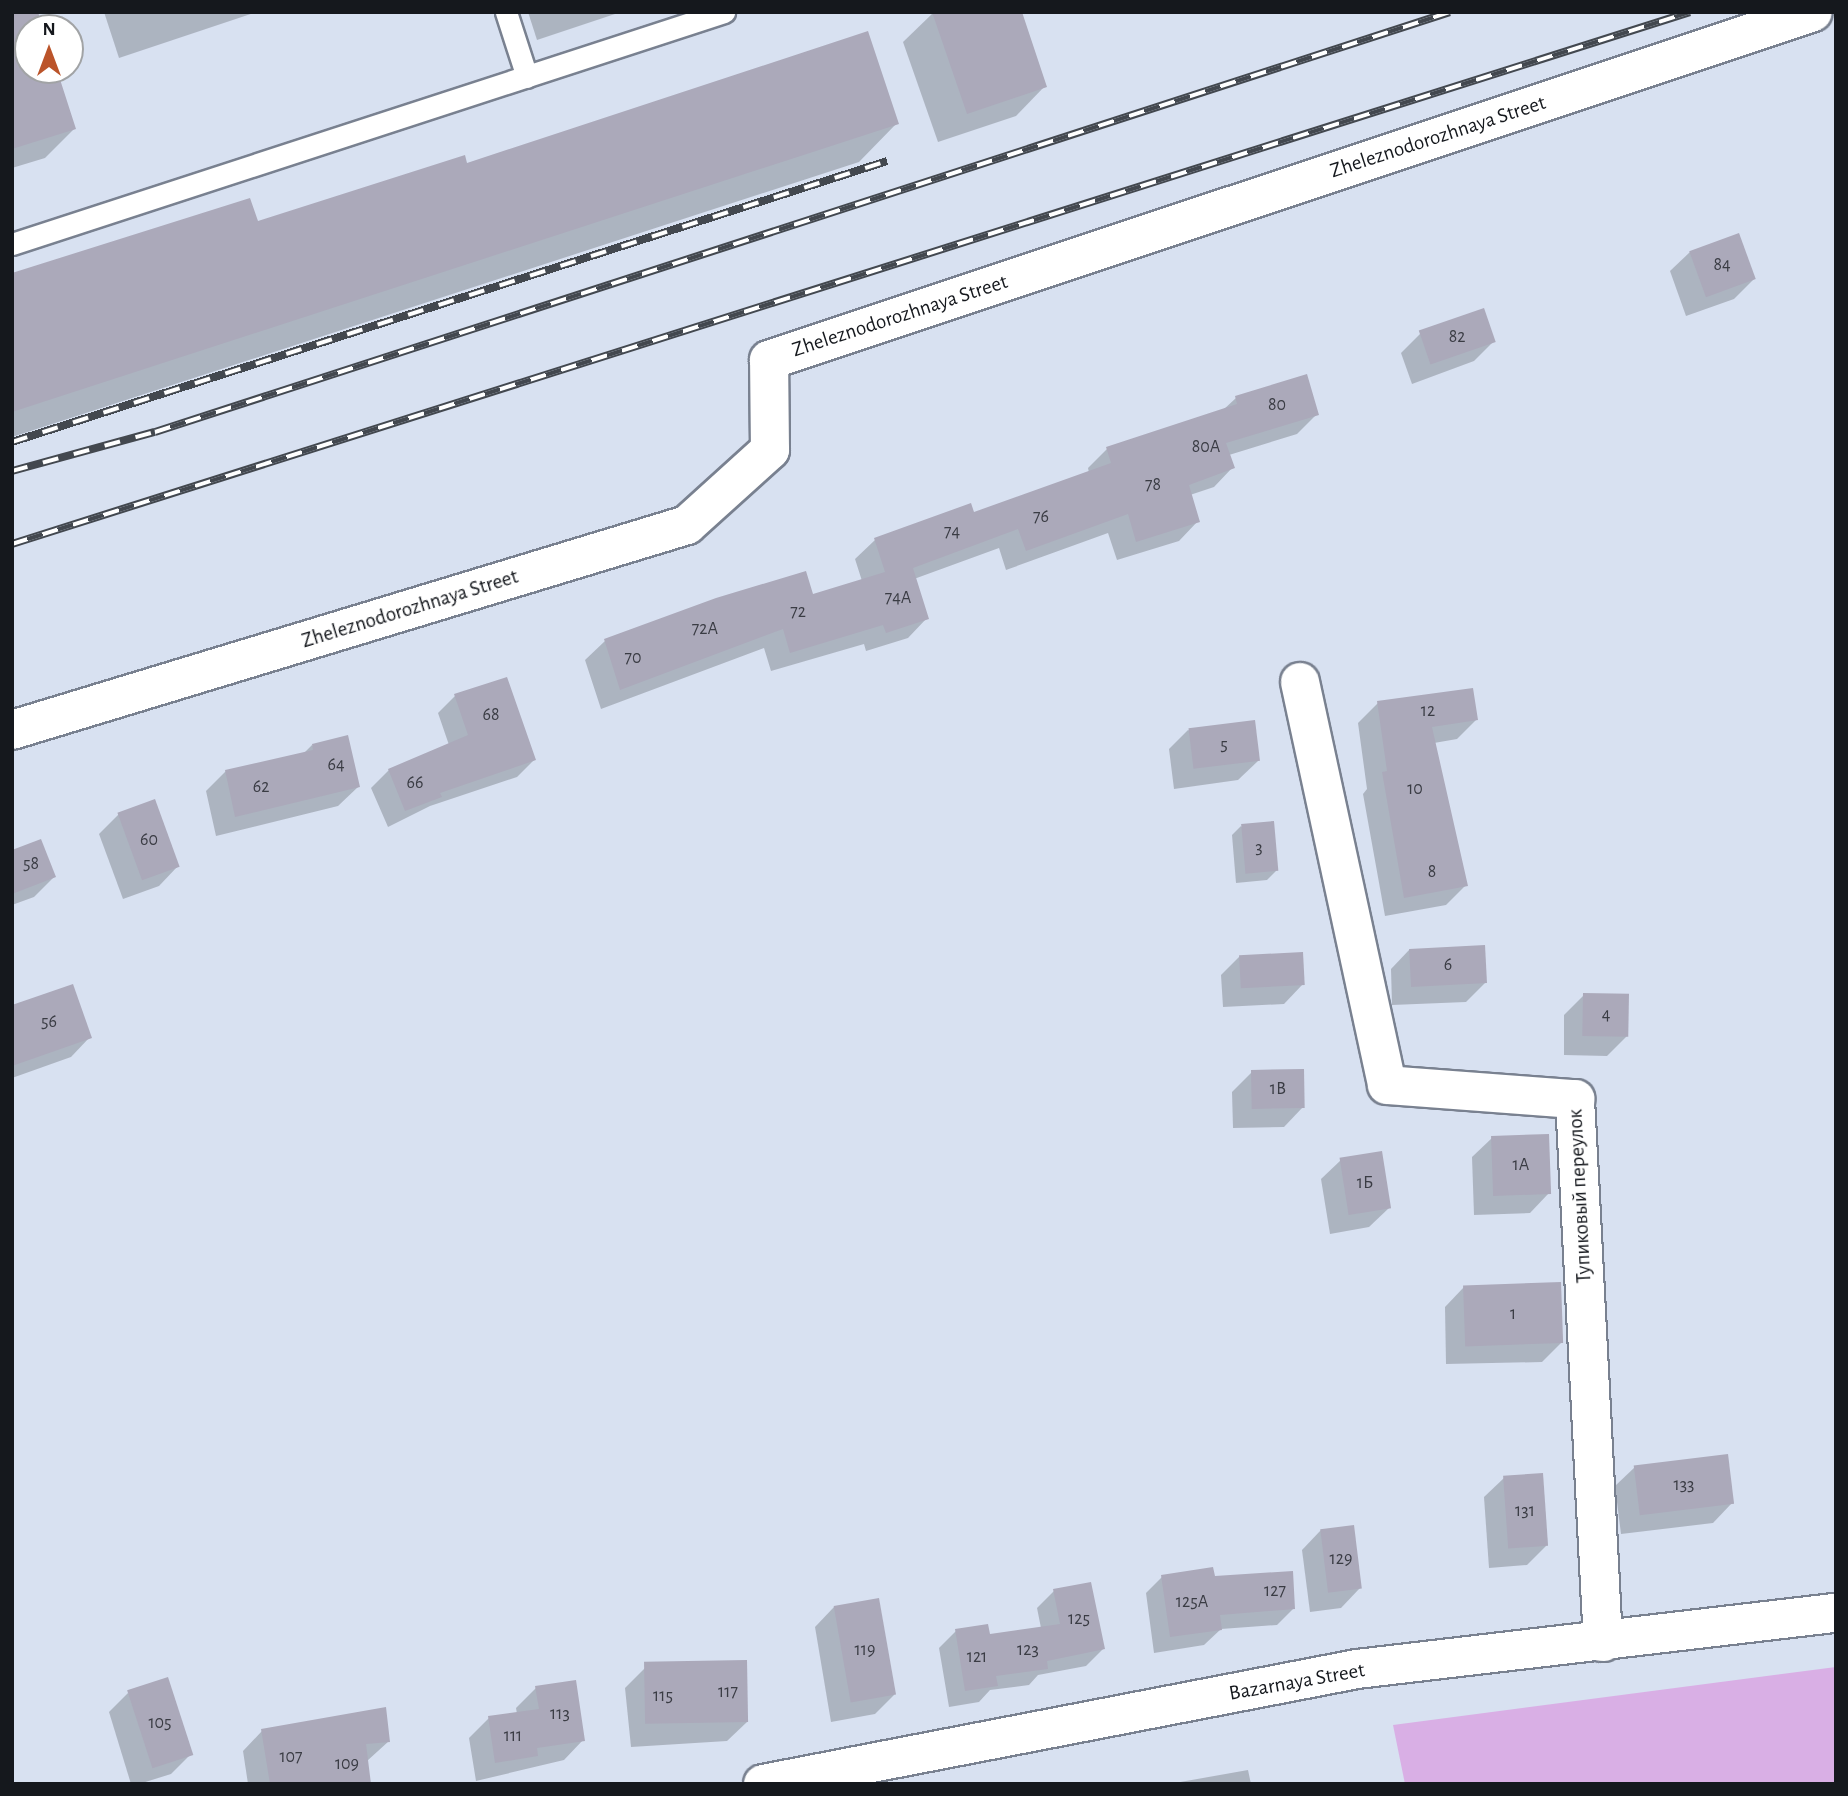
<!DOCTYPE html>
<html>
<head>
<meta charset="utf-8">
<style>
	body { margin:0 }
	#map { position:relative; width:1848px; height:1796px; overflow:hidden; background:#d8e1f1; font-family:"Alegreya Sans",sans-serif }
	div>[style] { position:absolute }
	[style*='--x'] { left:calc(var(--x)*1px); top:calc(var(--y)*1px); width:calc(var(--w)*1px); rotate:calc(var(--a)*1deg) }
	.green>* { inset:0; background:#d9afe5 }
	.shadow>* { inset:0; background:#0003 }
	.building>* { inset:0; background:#aba9ba; transform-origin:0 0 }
	.roads { filter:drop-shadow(2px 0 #798190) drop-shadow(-2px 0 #798190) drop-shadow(0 2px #798190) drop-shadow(0 -2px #798190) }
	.service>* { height:21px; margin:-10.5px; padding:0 10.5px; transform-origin:10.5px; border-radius:10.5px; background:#fff }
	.minor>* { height:38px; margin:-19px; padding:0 19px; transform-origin:19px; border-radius:19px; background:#fff }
	.rail>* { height:8px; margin-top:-4px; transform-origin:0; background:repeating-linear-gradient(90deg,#fff 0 16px,#43484f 0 32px); box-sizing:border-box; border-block:2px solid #43484f }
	span { translate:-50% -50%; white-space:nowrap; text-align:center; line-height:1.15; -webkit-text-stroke:7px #fff; paint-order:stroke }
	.number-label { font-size:18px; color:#3a3c44 }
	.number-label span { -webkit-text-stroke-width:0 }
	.street-label { font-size:21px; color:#15181d }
	.frame { position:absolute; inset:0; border:14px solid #15181d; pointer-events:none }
	.north { position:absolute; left:14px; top:14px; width:70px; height:70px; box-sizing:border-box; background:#fff; border:2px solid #a1a3a5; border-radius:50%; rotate:0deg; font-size:19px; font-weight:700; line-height:28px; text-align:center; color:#15181d }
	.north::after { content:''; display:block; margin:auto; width:24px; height:32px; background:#bb542a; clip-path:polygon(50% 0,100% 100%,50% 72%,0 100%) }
</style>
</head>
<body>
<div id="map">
	<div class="green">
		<div style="clip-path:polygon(1836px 1667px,1836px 1784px,1405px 1784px,1393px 1725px)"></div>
	</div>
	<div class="shadow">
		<div style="clip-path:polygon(12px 12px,41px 28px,28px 28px,28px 70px,55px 70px,74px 129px,45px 158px,12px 168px)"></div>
		<div style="clip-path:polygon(104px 12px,257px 12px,119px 58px)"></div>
		<div style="clip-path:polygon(528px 12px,621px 12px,537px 40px)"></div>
		<div style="clip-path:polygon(933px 13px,1045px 86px,1016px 116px,938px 142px,903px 42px)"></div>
		<div style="clip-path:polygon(897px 123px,859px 162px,12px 437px,12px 275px,256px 224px,466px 165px)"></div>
		<div style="clip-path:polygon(1690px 252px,1754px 279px,1734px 299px,1686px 316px,1670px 271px)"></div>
		<div style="clip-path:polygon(1420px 334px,1494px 341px,1474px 361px,1412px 384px,1401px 353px)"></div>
		<div style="clip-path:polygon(1236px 398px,1317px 414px,1297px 434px,1229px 455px,1233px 467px,1214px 487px,1190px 495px,1198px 521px,1179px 541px,1117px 560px,1108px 533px,1006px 570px,999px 548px,914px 579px,927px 618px,908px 638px,866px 651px,864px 644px,771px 671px,764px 648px,601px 709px,585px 660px,605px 641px,812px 596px,862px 581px,855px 559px,875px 540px,973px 514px,1089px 473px,1088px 468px,1107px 449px,1223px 410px)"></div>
		<div style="clip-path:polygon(455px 696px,534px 760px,517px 777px,430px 806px,388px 827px,371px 788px,389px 770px,449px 745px,438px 713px)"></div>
		<div style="clip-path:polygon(1378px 703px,1476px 720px,1457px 739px,1434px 743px,1466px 885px,1446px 905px,1385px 916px,1363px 794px,1367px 789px,1358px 723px)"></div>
		<div style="clip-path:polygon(1188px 730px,1258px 761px,1238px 780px,1174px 789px,1169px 749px)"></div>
		<div style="clip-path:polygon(312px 745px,358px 787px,338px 806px,216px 836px,206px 791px,226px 771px,303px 754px)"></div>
		<div style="clip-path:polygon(119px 814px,178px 866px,159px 886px,123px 899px,99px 834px)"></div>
		<div style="clip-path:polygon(1241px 826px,1276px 871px,1267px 880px,1236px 883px,1232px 835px)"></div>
		<div style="clip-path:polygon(12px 851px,54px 877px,34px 897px,12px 905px)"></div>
		<div style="clip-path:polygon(1410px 949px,1485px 983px,1466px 1002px,1392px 1005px,1391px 969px)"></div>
		<div style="clip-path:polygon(1240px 956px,1303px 984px,1284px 1004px,1223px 1007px,1221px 975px)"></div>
		<div style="clip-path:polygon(1584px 995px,1627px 1036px,1607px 1056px,1564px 1055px,1564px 1015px)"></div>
		<div style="clip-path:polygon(12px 1007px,90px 1037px,71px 1057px,12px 1078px)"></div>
		<div style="clip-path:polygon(1252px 1072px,1303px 1107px,1284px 1127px,1233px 1128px,1232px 1092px)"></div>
		<div style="clip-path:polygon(1492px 1138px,1549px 1193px,1530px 1213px,1474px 1215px,1472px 1157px)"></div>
		<div style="clip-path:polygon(1341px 1160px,1389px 1208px,1369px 1227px,1330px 1234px,1321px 1179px)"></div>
		<div style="clip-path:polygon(1464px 1287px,1562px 1342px,1542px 1362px,1446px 1364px,1445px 1307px)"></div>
		<div style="clip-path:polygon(1635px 1467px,1732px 1503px,1713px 1523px,1621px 1534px,1615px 1486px)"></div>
		<div style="clip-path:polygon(1504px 1478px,1546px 1546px,1527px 1565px,1489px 1568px,1484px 1497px)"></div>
		<div style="clip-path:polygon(1321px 1530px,1360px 1588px,1341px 1608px,1310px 1612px,1302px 1550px)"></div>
		<div style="clip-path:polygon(1162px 1577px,1294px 1608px,1277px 1625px,1221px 1629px,1204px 1645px,1154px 1653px,1146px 1593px)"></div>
		<div style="clip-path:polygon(1054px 1591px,1103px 1649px,1086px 1666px,1038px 1675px,1029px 1685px,990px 1690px,979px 1702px,949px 1707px,939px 1648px,956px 1631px,988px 1636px,1041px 1628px,1037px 1608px)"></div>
		<div style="clip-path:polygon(834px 1607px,894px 1695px,875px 1714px,831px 1722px,815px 1627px)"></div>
		<div style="clip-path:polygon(645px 1668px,747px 1722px,727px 1741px,631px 1747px,625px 1688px)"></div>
		<div style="clip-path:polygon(536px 1688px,583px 1740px,564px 1760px,476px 1781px,469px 1738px,489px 1718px,517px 1714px,516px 1708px)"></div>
		<div style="clip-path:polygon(128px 1693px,191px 1754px,171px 1774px,139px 1784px,131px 1784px,109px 1712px)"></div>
		<div style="clip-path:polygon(262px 1731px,389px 1741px,367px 1761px,369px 1784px,248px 1784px,243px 1751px)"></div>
		<div style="clip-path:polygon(1248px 1770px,1251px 1784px,1169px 1784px)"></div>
	</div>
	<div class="building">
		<div style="clip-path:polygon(12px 12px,38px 12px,43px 28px,28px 28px,28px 70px,57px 70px,76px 129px,12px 149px)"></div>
		<div style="clip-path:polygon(932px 12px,1022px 12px,1047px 87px,967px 114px)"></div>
		<div style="clip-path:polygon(868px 31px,899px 124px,12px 412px,12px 273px,250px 198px,258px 221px,465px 155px,467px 163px)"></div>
		<div style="left:1739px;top:233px;width:49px;height:53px;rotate:70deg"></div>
		<div style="left:1484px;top:308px;width:36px;height:69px;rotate:71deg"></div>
		<div style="clip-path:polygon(1307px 374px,1319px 415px,1226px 443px,1235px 468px,1189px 485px,1200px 522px,1136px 542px,1128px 514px,1026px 551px,1018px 529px,913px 568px,929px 619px,886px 633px,883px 625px,790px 653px,783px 629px,620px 690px,604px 639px,716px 598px,806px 571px,813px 594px,885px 572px,874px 538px,971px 503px,974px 512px,1111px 463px,1106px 447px,1237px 404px,1235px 396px)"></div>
		<div style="clip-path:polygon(507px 677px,536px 760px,440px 793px,442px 797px,405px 811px,388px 769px,468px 735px,454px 694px)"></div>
		<div style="clip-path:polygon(1473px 688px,1478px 720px,1432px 727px,1468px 886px,1404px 898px,1382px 772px,1387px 771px,1377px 701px)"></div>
		<div style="left:1255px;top:720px;width:41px;height:67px;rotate:83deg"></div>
		<div style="clip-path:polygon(348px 735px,360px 787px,235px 817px,225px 770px,313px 750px,312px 744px)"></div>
		<div style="left:155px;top:799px;width:72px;height:40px;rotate:70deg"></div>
		<div style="left:1274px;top:821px;width:50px;height:33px;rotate:85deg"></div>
		<div style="clip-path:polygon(41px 839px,56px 877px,12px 894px,12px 850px)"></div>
		<div style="left:1485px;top:945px;width:38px;height:76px;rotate:87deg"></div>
		<div style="left:1303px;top:952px;width:33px;height:64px;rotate:87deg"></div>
		<div style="clip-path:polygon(73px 984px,92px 1038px,12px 1066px,12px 1005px)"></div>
		<div style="left:1583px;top:993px;width:46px;height:43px;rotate:1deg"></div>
		<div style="left:1304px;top:1069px;width:39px;height:53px;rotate:89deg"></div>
		<div style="left:1549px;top:1134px;width:60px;height:58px;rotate:88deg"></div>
		<div style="left:1382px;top:1151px;width:58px;height:43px;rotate:81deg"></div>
		<div style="left:1561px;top:1282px;width:61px;height:98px;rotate:88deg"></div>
		<div style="left:1728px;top:1454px;width:50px;height:95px;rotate:83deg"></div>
		<div style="left:1543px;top:1473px;width:73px;height:40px;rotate:86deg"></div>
		<div style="left:1354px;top:1525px;width:64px;height:34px;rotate:83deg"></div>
		<div style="clip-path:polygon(1213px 1567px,1215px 1576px,1293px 1571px,1295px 1609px,1220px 1615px,1222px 1630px,1170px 1637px,1161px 1575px)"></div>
		<div style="clip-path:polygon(1091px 1582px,1105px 1649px,1047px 1661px,1048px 1669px,996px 1676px,998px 1686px,965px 1691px,955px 1629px,988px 1624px,990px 1634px,1060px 1624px,1053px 1589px)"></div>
		<div style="left:879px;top:1598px;width:98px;height:46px;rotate:80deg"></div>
		<div style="left:747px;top:1660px;width:62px;height:103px;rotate:89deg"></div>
		<div style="left:168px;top:1677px;width:82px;height:43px;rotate:72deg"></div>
		<div style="clip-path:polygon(576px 1680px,585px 1741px,537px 1748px,538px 1756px,495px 1763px,488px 1716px,539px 1709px,535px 1686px)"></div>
		<div style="clip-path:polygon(386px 1707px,390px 1742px,366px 1744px,371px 1784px,270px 1784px,261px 1729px)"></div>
	</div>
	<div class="roads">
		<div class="service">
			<div style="--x:506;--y:12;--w:68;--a:72.1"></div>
			<div style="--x:12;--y:244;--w:749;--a:-18.05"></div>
		</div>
		<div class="minor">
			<div style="--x:1300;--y:682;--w:412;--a:77.8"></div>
			<div style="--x:1387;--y:1085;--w:189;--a:4.3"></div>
			<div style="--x:1575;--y:1099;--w:544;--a:87.05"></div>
			<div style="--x:12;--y:730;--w:705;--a:-16.89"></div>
			<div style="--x:687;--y:525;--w:112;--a:-42.1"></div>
			<div style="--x:770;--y:450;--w:90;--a:-90.6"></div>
			<div style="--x:769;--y:360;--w:1100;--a:-18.43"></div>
			<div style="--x:763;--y:1784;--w:605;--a:-10.96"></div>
			<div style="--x:1357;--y:1669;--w:482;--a:-6.7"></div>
		</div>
	</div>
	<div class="rail">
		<div style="--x:12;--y:442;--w:919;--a:-17.8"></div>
		<div style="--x:12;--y:471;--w:148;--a:-15.3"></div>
		<div style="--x:155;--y:432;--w:1361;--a:-17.97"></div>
		<div style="--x:12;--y:544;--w:1760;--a:-17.59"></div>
	</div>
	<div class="number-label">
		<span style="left:1722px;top:265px">84</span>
		<span style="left:1457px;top:337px">82</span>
		<span style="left:1277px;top:405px">80</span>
		<span style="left:1206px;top:447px">80А</span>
		<span style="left:1153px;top:485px">78</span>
		<span style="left:1041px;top:517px">76</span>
		<span style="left:952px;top:532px">74</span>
		<span style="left:898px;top:598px">74А</span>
		<span style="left:798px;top:612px">72</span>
		<span style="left:705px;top:629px">72А</span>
		<span style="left:633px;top:658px">70</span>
		<span style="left:1428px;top:711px">12</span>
		<span style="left:491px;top:715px">68</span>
		<span style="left:1224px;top:745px">5</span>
		<span style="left:336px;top:765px">64</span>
		<span style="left:415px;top:783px">66</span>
		<span style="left:261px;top:787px">62</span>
		<span style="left:1415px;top:789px">10</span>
		<span style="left:149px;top:840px">60</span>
		<span style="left:1259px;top:848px">3</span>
		<span style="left:31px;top:864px">58</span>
		<span style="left:1432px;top:872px">8</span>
		<span style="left:1448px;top:965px">6</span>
		<span style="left:1606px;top:1015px">4</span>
		<span style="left:49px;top:1022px">56</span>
		<span style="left:1278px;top:1089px">1В</span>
		<span style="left:1521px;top:1165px">1А</span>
		<span style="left:1365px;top:1183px">1Б</span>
		<span style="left:1513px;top:1314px">1</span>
		<span style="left:1684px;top:1485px">133</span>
		<span style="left:1525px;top:1511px">131</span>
		<span style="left:1341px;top:1559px">129</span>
		<span style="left:1275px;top:1591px">127</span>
		<span style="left:1192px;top:1602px">125А</span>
		<span style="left:1079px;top:1619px">125</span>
		<span style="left:865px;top:1650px">119</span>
		<span style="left:1028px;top:1650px">123</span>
		<span style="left:977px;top:1657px">121</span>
		<span style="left:728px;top:1692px">117</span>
		<span style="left:663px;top:1696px">115</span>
		<span style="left:560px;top:1714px">113</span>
		<span style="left:160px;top:1723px">105</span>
		<span style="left:513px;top:1736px">111</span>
		<span style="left:291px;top:1757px">107</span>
		<span style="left:347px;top:1764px">109</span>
	</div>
	<div class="street-label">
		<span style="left:1438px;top:137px;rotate:-18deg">Zheleznodorozhnaya Street</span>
		<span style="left:900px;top:316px;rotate:-18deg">Zheleznodorozhnaya Street</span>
		<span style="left:410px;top:609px;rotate:-17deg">Zheleznodorozhnaya Street</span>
		<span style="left:1580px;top:1196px;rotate:-93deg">Тупиковый переулок</span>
		<span style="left:1297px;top:1682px;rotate:-10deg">Bazarnaya Street</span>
	</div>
	<div class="frame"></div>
	<div class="north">N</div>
</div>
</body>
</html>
